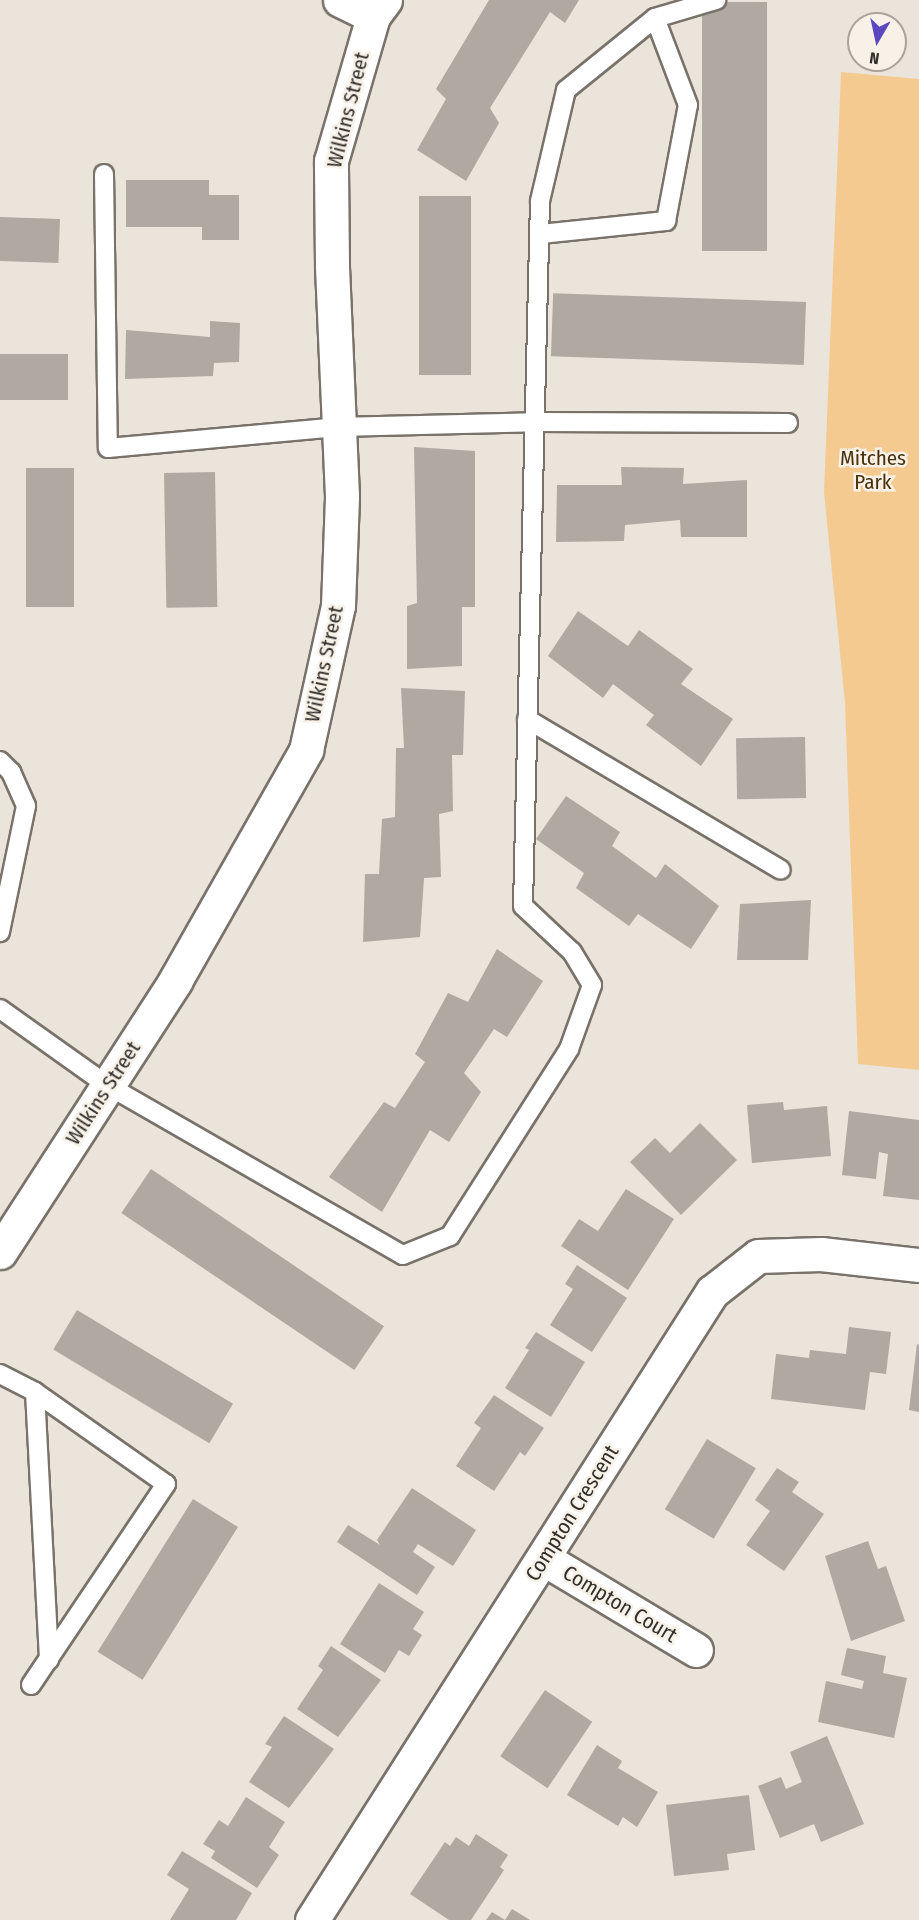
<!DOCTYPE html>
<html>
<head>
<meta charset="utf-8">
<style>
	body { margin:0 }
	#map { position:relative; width:919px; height:1920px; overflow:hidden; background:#eae4db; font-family:"Fira Sans Condensed",sans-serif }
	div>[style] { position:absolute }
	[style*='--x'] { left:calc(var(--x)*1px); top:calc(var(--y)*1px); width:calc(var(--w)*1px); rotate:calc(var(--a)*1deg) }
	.green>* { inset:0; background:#f5ca90 }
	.building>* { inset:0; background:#afa9a1; transform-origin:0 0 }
	.roads { filter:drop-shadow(2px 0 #78726b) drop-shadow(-2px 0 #78726b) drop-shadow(0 2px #78726b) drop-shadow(0 -2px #78726b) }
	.service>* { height:18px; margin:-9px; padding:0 9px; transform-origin:9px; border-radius:9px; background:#fff }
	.minor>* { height:33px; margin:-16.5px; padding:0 16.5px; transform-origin:16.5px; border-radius:16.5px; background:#fff }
	.tertiary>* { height:33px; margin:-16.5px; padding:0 16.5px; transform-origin:16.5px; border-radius:16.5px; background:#fff }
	span { translate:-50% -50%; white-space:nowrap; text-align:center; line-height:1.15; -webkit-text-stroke:5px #f7f1e8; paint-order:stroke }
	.street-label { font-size:21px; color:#312e2b }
	.park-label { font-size:21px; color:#49310b }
	.north { position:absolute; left:847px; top:12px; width:60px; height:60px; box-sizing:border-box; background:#f7f1e8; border:2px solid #a8a39c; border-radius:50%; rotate:189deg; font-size:16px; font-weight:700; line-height:24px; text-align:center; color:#312e2b }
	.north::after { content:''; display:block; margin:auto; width:21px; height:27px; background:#5b48c1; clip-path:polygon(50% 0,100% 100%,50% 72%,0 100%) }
</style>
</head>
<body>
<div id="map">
	<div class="green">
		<div style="clip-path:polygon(841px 72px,919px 79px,919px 1070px,858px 1064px,845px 703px,824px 492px)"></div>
	</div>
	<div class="building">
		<div style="clip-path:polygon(489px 0,579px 0,565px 23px,550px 12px,490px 108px,499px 123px,466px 181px,417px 150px,446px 99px,436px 89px)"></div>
		<div style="left:767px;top:2px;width:249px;height:65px;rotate:90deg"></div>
		<div style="clip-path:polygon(126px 180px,209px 180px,209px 195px,239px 195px,239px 240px,202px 240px,202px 227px,126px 227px)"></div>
		<div style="left:471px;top:196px;width:179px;height:52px;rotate:90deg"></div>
		<div style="left:0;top:217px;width:60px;height:44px;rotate:2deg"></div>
		<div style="left:806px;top:302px;width:63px;height:253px;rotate:92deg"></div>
		<div style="clip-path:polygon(210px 321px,240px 323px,239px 362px,214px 363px,213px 376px,125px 379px,126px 330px,210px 337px)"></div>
		<div style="left:0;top:354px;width:68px;height:46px"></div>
		<div style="clip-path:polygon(414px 447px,475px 451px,475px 607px,462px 607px,462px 666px,407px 669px,407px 606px,417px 603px)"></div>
		<div style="clip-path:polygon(621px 467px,684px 468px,683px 484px,747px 480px,747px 537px,681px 537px,680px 520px,625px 525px,624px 541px,556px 542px,557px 485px,622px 485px)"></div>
		<div style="left:26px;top:468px;width:48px;height:139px"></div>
		<div style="left:215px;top:472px;width:135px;height:51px;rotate:89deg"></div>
		<div style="clip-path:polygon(578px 611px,628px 646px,639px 630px,693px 669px,681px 684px,733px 719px,701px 766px,646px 725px,654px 715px,613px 684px,603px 698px,548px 656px)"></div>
		<div style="clip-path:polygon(401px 688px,465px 691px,463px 755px,452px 755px,453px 811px,439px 814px,441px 877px,424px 878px,420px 937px,363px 942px,365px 874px,379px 874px,382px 819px,395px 817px,396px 748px,404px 748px)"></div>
		<div style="left:805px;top:737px;width:61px;height:69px;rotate:89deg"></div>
		<div style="clip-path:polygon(566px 796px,620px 832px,612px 846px,656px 878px,665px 864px,719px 906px,691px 949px,638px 914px,629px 926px,576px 888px,584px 873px,536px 839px)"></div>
		<div style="clip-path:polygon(811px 900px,808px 960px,737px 960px,740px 904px)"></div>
		<div style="clip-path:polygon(497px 949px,543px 981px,507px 1037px,494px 1029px,464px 1073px,481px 1092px,449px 1142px,430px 1130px,382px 1212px,329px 1177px,384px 1102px,395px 1108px,425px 1062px,415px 1054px,448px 993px,468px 1002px)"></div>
		<div style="clip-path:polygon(783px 1102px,784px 1110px,827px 1106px,831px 1156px,752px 1163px,747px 1105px)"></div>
		<div style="clip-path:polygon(849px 1111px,919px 1120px,919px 1200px,883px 1196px,888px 1154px,879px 1152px,876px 1179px,842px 1175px)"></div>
		<div style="clip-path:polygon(700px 1123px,737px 1160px,681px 1215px,630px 1162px,655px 1138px,670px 1153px)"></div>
		<div style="left:151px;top:1169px;width:281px;height:53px;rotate:34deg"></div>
		<div style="clip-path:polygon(626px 1189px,674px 1219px,628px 1290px,561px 1246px,579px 1219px,598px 1231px)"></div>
		<div style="clip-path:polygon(577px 1265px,627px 1298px,592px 1352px,550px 1325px,573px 1289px,565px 1284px)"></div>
		<div style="left:77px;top:1310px;width:182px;height:46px;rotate:31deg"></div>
		<div style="clip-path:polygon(849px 1327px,891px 1332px,886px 1374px,870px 1372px,865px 1410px,771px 1399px,776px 1354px,809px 1358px,810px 1350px,846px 1354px)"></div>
		<div style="clip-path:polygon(536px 1332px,585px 1362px,551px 1417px,505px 1388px,529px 1350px,525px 1348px)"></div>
		<div style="clip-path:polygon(917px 1344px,919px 1345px,919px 1412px,909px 1410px)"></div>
		<div style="clip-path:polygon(494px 1395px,544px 1428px,525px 1456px,520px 1452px,494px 1491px,456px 1466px,481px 1428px,474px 1423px)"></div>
		<div style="left:707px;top:1439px;width:57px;height:82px;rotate:31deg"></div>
		<div style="clip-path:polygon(777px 1468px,799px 1482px,792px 1492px,824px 1514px,784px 1571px,746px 1545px,770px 1511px,755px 1500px)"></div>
		<div style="clip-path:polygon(412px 1488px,476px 1530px,453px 1566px,418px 1544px,413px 1552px,435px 1567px,417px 1595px,337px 1542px,348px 1525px,380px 1545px,377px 1540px)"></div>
		<div style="left:193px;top:1499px;width:53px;height:180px;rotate:32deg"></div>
		<div style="clip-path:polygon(868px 1541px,878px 1569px,886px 1566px,905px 1621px,851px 1641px,825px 1556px)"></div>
		<div style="clip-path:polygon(379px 1583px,424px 1612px,413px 1629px,422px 1635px,409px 1656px,399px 1650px,385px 1673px,340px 1644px)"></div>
		<div style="clip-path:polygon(331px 1646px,381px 1680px,338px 1737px,297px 1709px,323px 1670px,318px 1666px)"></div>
		<div style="clip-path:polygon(847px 1648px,886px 1656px,883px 1673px,907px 1678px,894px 1738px,818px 1722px,826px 1681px,862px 1689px,864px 1681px,841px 1675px)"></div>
		<div style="left:545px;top:1690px;width:57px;height:80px;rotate:34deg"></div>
		<div style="clip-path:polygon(284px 1716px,334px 1749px,289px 1808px,249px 1782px,272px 1747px,265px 1744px)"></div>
		<div style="clip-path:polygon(827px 1736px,864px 1824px,821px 1842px,814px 1824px,780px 1838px,758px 1786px,781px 1777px,786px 1789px,802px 1782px,790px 1752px)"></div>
		<div style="clip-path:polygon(597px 1745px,622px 1761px,618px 1768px,658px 1792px,637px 1827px,623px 1817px,618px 1826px,567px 1795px)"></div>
		<div style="clip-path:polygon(749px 1795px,755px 1850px,727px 1854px,729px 1870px,674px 1876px,666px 1805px)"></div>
		<div style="clip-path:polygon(246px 1797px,285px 1822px,269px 1847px,279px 1855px,257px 1888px,211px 1858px,215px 1851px,203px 1844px,219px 1820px,228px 1826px)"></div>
		<div style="clip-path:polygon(476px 1834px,508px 1855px,500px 1867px,504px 1870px,471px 1920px,449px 1920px,410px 1894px,445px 1842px,450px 1846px,456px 1837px,469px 1846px)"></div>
		<div style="clip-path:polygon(182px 1851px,252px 1893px,236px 1920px,170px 1920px,189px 1889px,167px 1875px)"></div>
		<div style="clip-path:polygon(512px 1909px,530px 1920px,486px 1920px,492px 1912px,505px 1920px)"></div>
	</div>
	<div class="roads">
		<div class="service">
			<div style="--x:104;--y:174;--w:274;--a:89.2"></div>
			<div style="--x:108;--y:448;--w:230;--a:-5.2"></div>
			<div style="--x:337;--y:427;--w:198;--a:-1.4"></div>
			<div style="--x:535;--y:422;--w:253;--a:0.2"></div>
			<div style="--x:540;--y:234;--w:127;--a:-5.9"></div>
			<div style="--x:666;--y:221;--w:118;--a:-79.3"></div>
			<div style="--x:688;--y:105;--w:93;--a:-110.8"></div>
			<div style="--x:527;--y:719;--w:295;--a:30.7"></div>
			<div style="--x:0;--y:761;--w:16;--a:45"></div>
			<div style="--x:11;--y:772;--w:37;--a:66"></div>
			<div style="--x:26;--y:806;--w:129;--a:101.7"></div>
			<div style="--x:0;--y:1009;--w:131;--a:35.4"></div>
			<div style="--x:107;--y:1085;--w:341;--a:29.9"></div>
			<div style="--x:403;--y:1255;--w:51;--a:-22"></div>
			<div style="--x:450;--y:1236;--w:222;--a:-57.5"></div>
			<div style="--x:569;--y:1049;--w:68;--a:-70.2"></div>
			<div style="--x:592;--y:985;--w:39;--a:-121"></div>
			<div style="--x:572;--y:952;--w:67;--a:-136.8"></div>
			<div style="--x:523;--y:906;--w:705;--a:-88.62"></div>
			<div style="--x:540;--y:201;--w:114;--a:-76.8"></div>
			<div style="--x:566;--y:90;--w:114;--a:-39"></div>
			<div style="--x:655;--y:18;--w:64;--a:-16.4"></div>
			<div style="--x:0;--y:1374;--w:39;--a:27"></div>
			<div style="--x:35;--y:1392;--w:160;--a:35.1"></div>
			<div style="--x:166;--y:1484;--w:242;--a:123.9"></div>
			<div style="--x:35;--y:1392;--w:268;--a:87"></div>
		</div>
		<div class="minor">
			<div style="--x:340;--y:0;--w:37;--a:26"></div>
			<div style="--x:544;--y:1559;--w:177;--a:30.9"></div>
			<div style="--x:312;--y:1920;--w:745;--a:-57.51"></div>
			<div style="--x:712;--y:1292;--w:58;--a:-38"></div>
			<div style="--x:758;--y:1256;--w:63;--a:-1.8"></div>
			<div style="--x:821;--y:1254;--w:99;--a:6.4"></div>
		</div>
		<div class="tertiary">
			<div style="--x:0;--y:1252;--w:323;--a:-57.1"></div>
			<div style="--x:175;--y:981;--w:266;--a:-60.4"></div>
			<div style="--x:306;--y:750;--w:148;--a:-77.5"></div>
			<div style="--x:338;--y:606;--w:110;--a:-87.9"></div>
			<div style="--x:342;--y:496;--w:232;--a:-92.5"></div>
			<div style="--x:332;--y:264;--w:103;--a:-90.6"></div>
			<div style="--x:331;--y:161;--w:151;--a:-73.8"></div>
			<div style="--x:373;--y:16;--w:20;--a:-53"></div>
		</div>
	</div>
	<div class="street-label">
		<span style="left:348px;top:110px;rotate:-76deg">Wilkins Street</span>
		<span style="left:324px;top:664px;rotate:-78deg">Wilkins Street</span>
		<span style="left:103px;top:1093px;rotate:-57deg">Wilkins Street</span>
		<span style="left:572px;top:1513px;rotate:-58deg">Compton Crescent</span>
		<span style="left:620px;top:1604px;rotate:31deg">Compton Court</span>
	</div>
	<div class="park-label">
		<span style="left:873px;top:470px">Mitches<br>Park</span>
	</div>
	<div class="north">N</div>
</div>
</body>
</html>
